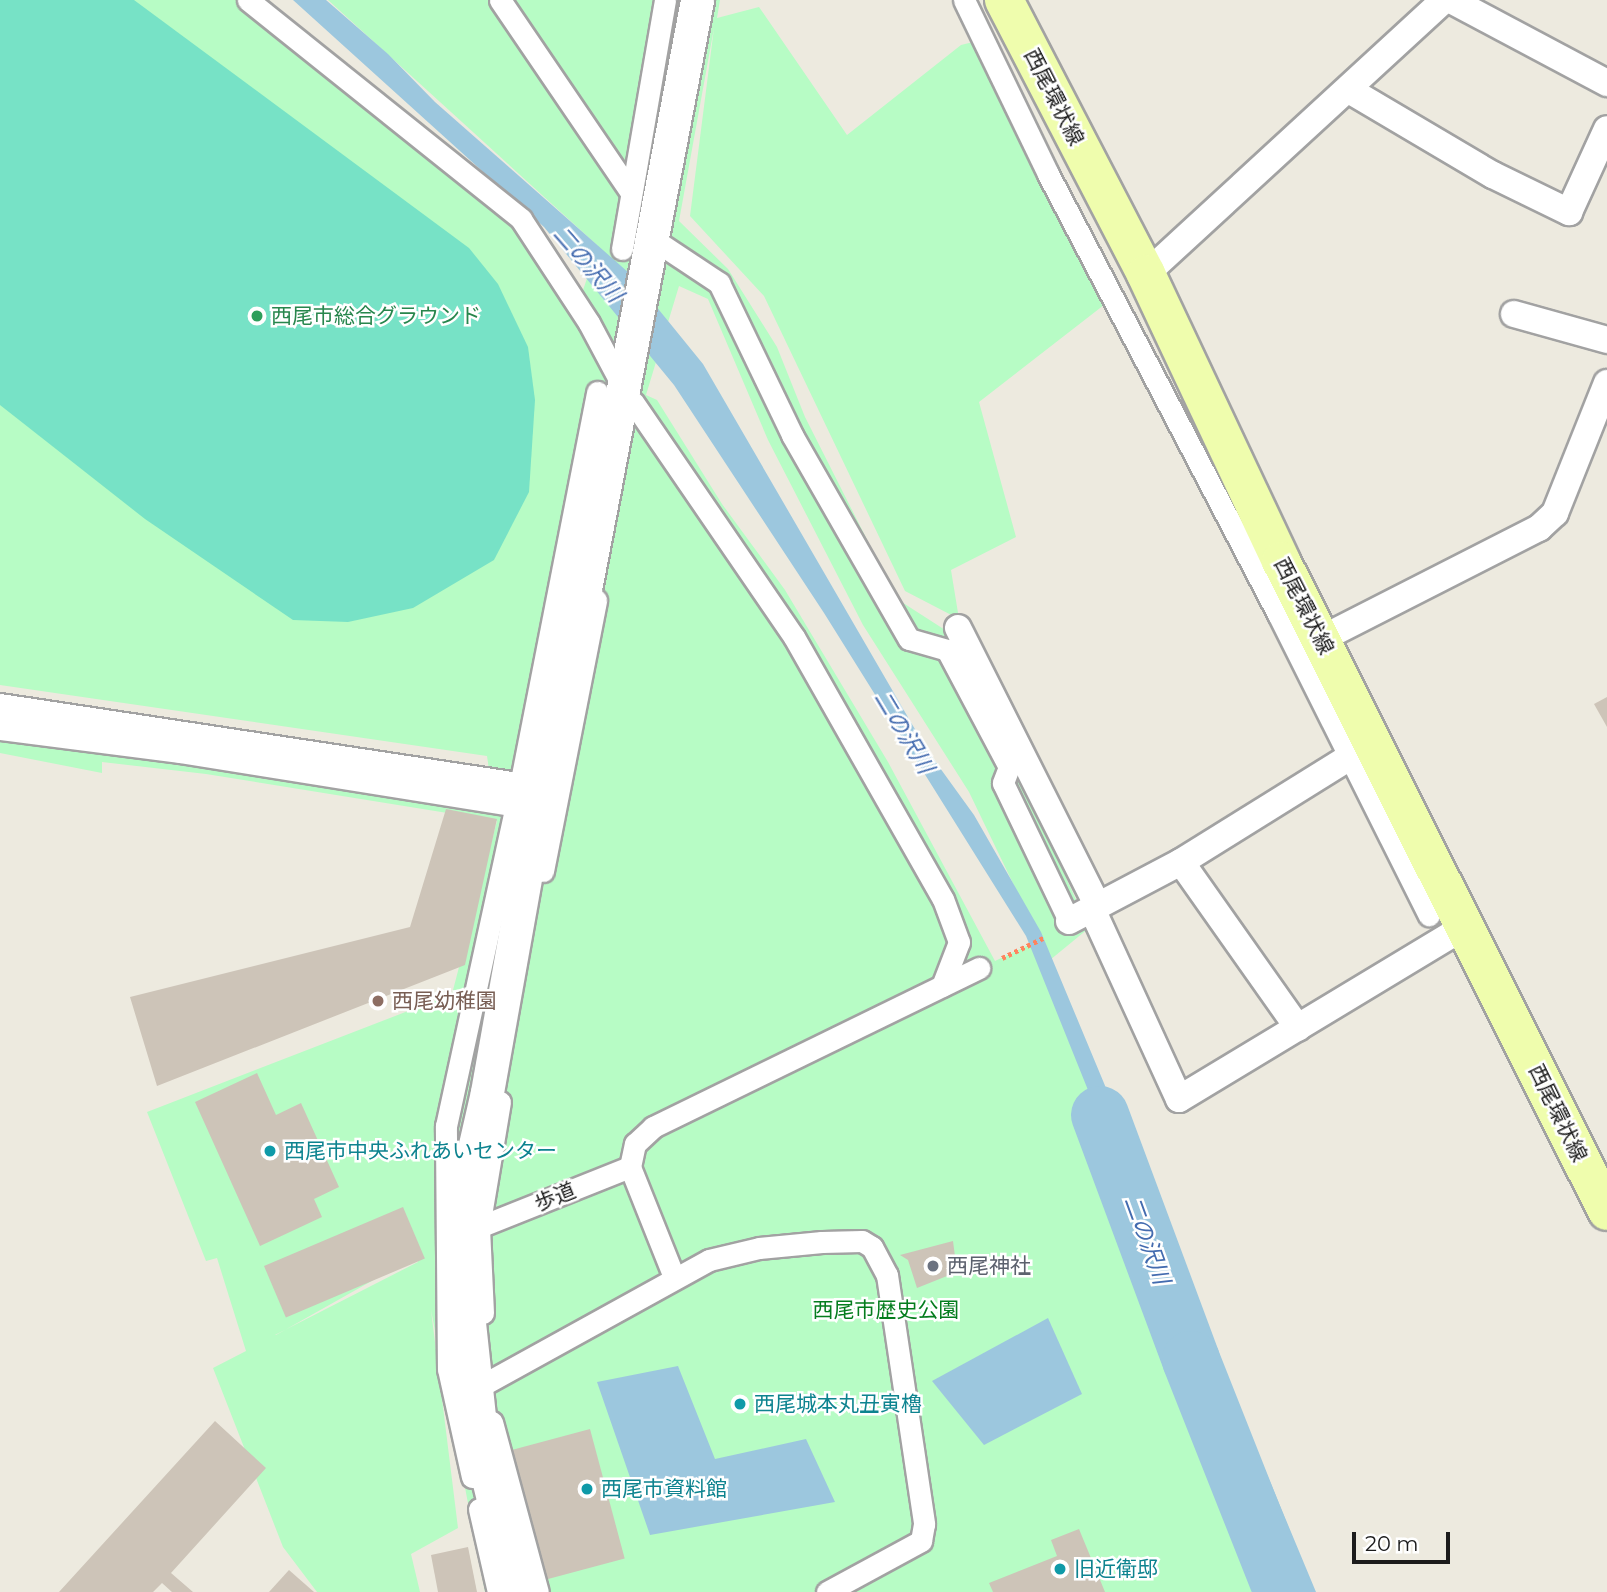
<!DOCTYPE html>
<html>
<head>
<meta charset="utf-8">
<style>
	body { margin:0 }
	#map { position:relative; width:1607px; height:1592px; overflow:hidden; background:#edeadf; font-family:Montserrat,"Noto Sans JP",sans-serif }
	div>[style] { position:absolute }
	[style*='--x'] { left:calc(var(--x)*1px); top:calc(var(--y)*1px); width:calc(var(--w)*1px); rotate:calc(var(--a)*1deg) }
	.park>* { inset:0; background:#b7fcc5 }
	.pitch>* { inset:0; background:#77e2c6 }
	.water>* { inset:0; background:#9cc7de }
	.river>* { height:58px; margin:-29px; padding:0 29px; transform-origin:29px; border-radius:29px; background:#9cc7de }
	.building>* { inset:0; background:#cdc4b8; transform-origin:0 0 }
	.path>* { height:4.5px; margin-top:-2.25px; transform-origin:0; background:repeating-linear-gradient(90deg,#ff835e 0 3.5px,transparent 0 7px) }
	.roads { filter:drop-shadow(2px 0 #a2a2a2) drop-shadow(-2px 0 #a2a2a2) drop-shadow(0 2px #a2a2a2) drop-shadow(0 -2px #a2a2a2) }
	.pedestrian>* { height:21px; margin:-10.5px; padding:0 10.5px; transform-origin:10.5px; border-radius:10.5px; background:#fff }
	.minor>* { height:26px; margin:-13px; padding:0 13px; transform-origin:13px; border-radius:13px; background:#fff }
	.tertiary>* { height:33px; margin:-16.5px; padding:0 16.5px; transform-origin:16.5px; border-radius:16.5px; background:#fff }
	.secondary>* { height:38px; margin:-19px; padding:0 19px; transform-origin:19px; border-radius:19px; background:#effdad }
	.dots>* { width:19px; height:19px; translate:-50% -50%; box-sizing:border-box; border:4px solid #fff; border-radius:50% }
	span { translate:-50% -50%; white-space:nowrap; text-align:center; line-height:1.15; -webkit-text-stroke:5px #fff; paint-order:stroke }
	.street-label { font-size:21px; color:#1b1b1b }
	.leisure-label { font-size:21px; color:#27864d }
	.left { translate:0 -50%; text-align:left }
	.education-label { font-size:21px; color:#785e54 }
	.culture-label { font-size:21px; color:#0d838f }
	.worship-label { font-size:21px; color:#5b616d }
	.park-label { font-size:21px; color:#057d1e }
	.water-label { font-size:23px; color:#436baf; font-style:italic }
	.scale { position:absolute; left:1352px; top:1532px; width:98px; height:32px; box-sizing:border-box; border:4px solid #1b1b1b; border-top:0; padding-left:9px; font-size:21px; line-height:24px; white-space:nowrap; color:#1b1b1b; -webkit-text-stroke:5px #fff; paint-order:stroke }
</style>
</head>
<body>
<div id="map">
	<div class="park">
		<div style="clip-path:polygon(evenodd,0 0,245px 0,566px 265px,581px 296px,598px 246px,328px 0,720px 0,717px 18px,759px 7px,847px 135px,961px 45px,993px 37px,1122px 291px,979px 402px,1016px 537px,951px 570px,959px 619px,905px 591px,764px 296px,690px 216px,714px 28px,679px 221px,728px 269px,777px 347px,805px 417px,897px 599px,956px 637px,1089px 928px,1050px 960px,969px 792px,863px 625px,768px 440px,708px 299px,679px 286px,646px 395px,657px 400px,722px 504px,785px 590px,888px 762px,995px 961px,1037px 941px,1309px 1592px,485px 1592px,431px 1310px,458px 1528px,411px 1554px,420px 1592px,317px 1592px,283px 1547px,213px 1368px,246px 1351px,217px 1258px,206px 1261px,147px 1112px,452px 994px,497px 821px,206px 774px,102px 762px,102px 773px,0 753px,0 716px,492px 790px,487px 756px,0 685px,0 0,416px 1256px,418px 1262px,275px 1335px,276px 1335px,416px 1256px)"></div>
	</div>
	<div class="pitch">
		<div style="clip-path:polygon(0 0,134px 0,469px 248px,498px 284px,528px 347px,535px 400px,529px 492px,494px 560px,413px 608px,348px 622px,293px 620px,145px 519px,0 405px)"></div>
	</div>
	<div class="water">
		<div style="clip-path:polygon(293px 0,326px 0,388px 54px,435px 102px,629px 273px,703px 364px,927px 750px,974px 815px,1041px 932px,1316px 1592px,1290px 1592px,1026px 936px,824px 613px,674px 385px,544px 227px)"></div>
		<div style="clip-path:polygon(1048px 1318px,1082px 1394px,984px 1445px,932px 1381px)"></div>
		<div style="clip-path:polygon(678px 1366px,715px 1459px,806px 1439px,835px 1502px,650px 1535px,597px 1382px)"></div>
	</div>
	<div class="river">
		<div style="--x:1100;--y:1115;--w:261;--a:69.6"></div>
		<div style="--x:1191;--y:1360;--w:250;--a:68.4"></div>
	</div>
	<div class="building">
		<div style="clip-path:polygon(1607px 697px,1607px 727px,1594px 704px)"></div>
		<div style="clip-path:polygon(446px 809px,497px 819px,465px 965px,157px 1086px,130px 997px,410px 927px)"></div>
		<div style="clip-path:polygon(257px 1073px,276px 1115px,301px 1103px,339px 1187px,314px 1199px,322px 1217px,260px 1246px,195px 1102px)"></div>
		<div style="left:403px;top:1207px;width:56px;height:151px;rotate:67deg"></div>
		<div style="clip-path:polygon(953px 1241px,957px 1272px,917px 1288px,908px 1260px,900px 1255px)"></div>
		<div style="clip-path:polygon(215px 1421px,266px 1468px,171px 1573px,193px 1592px,172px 1592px,162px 1583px,153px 1592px,59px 1592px)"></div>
		<div style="left:590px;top:1429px;width:134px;height:88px;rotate:75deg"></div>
		<div style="clip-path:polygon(1079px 1529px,1105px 1592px,993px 1592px,989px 1583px,1057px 1556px,1051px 1540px)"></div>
		<div style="clip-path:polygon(468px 1547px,477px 1592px,438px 1592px,431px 1555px)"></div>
		<div style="clip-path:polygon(289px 1570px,314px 1592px,269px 1592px)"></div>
	</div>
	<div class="path">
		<div style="--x:1002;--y:958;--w:48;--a:-26"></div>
	</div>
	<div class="roads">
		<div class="pedestrian">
			<div style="--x:248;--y:0;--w:350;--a:38.7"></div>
			<div style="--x:521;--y:219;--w:124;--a:56.8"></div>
			<div style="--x:589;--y:323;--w:70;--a:62"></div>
			<div style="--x:500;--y:0;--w:233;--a:55.8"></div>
			<div style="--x:964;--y:0;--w:193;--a:64.2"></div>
			<div style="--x:1048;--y:174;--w:496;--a:62.4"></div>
			<div style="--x:1278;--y:614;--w:337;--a:63.4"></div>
			<div style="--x:662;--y:245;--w:69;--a:33.7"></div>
			<div style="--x:719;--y:283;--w:169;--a:64.3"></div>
			<div style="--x:792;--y:435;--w:235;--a:60.2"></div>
			<div style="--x:909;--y:639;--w:40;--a:16"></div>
			<div style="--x:947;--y:650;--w:132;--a:62.1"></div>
			<div style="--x:1009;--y:767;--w:17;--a:111"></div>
			<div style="--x:1003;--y:783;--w:153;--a:64.4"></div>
			<div style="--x:622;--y:249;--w:253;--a:-80.2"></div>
			<div style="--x:633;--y:402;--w:285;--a:55.6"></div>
			<div style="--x:794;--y:637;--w:301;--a:60.4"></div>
			<div style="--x:943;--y:899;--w:46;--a:69.6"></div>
			<div style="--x:959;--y:942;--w:47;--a:111.1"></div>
			<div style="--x:0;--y:729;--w:181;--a:7.3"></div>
			<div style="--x:180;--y:752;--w:340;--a:9.1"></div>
			<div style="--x:543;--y:871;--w:276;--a:-78.9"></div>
			<div style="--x:479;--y:1227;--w:162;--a:-21.7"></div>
			<div style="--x:674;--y:1277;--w:118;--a:-111.8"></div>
			<div style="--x:630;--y:1167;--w:24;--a:-78"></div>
			<div style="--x:635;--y:1144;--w:25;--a:-43"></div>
			<div style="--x:653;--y:1127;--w:363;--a:-26"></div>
			<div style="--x:483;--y:1313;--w:86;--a:-92.7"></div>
			<div style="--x:479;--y:1227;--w:127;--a:-80.5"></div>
			<div style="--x:488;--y:1382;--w:252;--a:-28.9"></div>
			<div style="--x:709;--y:1260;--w:51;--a:-13.5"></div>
			<div style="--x:759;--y:1248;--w:63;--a:-5.4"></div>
			<div style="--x:822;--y:1242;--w:40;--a:-1.4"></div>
			<div style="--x:862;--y:1241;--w:12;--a:31"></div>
			<div style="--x:872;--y:1247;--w:32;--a:62"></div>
			<div style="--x:887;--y:1275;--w:252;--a:81.5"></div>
			<div style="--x:924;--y:1524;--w:17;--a:100"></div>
			<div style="--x:921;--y:1541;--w:107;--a:151.5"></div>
			<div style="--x:492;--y:1422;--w:176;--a:74.9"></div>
			<div style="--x:472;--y:1477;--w:111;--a:-102.5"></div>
			<div style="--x:448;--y:1369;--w:243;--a:-90.5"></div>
			<div style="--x:446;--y:1126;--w:328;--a:-77.7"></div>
			<div style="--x:516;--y:806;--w:422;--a:-78.9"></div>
			<div style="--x:479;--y:1509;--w:85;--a:77.1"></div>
		</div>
		<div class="minor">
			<div style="--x:1451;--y:0;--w:177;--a:28"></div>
			<div style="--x:1349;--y:90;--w:167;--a:30.6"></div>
			<div style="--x:1493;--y:175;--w:85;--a:26"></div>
			<div style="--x:1569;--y:212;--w:91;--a:-65.4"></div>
			<div style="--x:1146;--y:274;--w:405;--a:-42.6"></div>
			<div style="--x:1514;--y:314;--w:97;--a:15.6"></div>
			<div style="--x:958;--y:628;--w:311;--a:63.3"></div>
			<div style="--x:1321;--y:639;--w:245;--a:-27"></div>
			<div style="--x:1539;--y:528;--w:22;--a:-43"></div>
			<div style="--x:1555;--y:513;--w:140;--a:-68.2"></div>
			<div style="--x:0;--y:707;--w:550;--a:8.67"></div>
			<div style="--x:1181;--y:862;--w:203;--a:54.8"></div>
			<div style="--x:1092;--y:909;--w:209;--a:65.4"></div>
			<div style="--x:1179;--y:1099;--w:335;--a:-31.1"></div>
			<div style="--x:1069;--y:921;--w:127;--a:-27.8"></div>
			<div style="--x:1181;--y:862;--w:227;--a:-31.9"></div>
		</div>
		<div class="tertiary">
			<div style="--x:516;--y:1592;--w:133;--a:-103.9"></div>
			<div style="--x:484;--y:1463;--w:245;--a:-96.1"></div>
			<div style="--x:458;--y:1219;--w:130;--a:-77.1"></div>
			<div style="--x:487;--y:1092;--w:450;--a:-79.9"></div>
			<div style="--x:566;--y:649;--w:63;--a:-72.4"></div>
			<div style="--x:585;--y:589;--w:600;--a:-79.23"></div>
		</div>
		<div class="secondary">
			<div style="--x:1004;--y:0;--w:309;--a:62.6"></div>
			<div style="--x:1146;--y:274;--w:317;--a:64.8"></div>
			<div style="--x:1281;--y:561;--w:727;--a:63.36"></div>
		</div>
	</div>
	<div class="dots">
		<div style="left:257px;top:316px;background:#2e9e5b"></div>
		<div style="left:378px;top:1001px;background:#8d6e63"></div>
		<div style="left:270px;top:1151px;background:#0f9aa8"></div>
		<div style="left:933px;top:1266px;background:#6b7280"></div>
		<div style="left:740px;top:1404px;background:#0f9aa8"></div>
		<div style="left:587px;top:1489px;background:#0f9aa8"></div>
		<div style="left:1060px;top:1569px;background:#0f9aa8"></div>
	</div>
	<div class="street-label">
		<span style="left:1054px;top:97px;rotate:63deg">西尾環状線</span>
		<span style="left:1304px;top:606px;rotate:63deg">西尾環状線</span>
		<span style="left:1558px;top:1113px;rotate:64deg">西尾環状線</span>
		<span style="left:555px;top:1197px;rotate:-22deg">歩道</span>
	</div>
	<div class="leisure-label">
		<span class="left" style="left:271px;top:316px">西尾市総合グラウンド</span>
	</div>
	<div class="education-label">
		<span class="left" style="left:392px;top:1001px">西尾幼稚園</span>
	</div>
	<div class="culture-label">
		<span class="left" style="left:284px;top:1151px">西尾市中央ふれあいセンター</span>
		<span class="left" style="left:754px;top:1404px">西尾城本丸丑寅櫓</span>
		<span class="left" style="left:601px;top:1489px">西尾市資料館</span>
		<span class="left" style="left:1074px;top:1569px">旧近衛邸</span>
	</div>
	<div class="worship-label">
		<span class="left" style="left:947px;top:1266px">西尾神社</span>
	</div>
	<div class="park-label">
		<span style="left:886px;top:1310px">西尾市歴史公園</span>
	</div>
	<div class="water-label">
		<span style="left:588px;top:264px;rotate:49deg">二の沢川</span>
		<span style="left:904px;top:732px;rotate:59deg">二の沢川</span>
		<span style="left:1147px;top:1240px;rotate:70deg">二の沢川</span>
	</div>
	<div class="scale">20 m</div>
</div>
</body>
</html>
